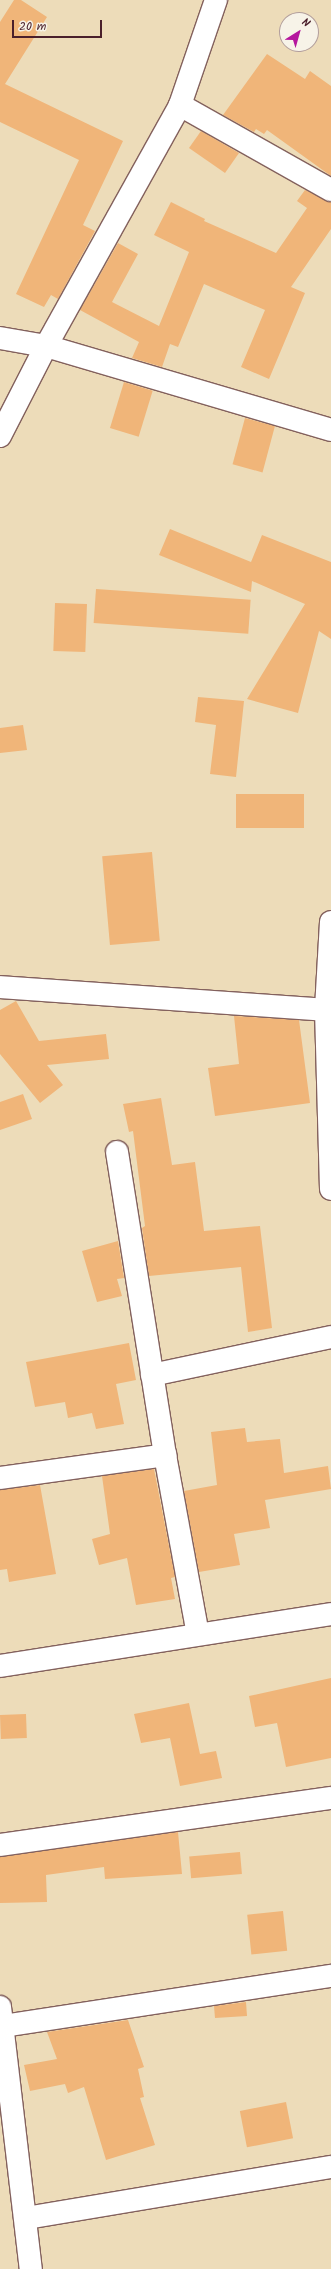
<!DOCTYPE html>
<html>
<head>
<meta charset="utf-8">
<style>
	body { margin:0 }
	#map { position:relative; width:331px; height:2269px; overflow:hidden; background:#eddcb9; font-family:Kalam,sans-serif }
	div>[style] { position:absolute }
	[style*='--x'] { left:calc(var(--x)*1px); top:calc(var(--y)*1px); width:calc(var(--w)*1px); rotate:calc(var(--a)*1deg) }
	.building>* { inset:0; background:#f0b579; transform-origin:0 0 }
	.roads { filter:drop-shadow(1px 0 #83615d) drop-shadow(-1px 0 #83615d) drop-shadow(0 1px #83615d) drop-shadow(0 -1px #83615d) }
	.street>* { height:22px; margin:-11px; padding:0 11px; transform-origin:11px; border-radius:11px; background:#fff }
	span { translate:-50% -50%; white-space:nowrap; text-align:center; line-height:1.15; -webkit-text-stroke:3px #f7f3e8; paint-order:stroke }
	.north { position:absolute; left:279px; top:12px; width:40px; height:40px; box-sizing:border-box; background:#f7f3e8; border:1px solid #b29e9c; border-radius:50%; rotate:37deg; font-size:11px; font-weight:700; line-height:16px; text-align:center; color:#4a1f2b }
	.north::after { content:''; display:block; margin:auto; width:14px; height:18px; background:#b5179e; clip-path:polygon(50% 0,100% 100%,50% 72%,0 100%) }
	.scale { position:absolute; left:12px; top:20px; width:90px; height:18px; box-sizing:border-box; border:2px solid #4a1f2b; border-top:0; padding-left:5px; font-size:12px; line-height:14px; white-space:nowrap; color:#4a1f2b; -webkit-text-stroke:3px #f7f3e8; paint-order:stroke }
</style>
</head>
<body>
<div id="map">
	<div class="building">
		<div style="clip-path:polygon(14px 0,21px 0,47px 17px,5px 84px,123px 141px,83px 225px,95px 231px,58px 299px,51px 295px,44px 307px,16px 294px,79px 160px,0 122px,0 22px)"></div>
		<div style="clip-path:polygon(267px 54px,305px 79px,310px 71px,331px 86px,331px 176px,267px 130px,264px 134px,256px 129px,254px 132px,223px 115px)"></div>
		<div style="clip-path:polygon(201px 131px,239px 153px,225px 173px,189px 148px)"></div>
		<div style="clip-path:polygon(305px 190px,331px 202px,331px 229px,291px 287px,305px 293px,269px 379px,241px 367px,265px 310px,204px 284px,178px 347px,170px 344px,162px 367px,132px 358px,139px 342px,80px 310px,118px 243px,138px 254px,112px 302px,159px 326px,189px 252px,154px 235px,171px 202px,205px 219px,204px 221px,276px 253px,307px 208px,297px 201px)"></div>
		<div style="left:124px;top:382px;width:30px;height:48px;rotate:17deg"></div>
		<div style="left:245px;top:418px;width:31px;height:48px;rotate:15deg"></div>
		<div style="clip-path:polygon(170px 529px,251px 562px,262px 535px,331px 562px,331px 639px,319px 631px,298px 713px,247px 699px,305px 604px,252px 581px,251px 592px,159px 555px)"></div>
		<div style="left:96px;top:589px;width:155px;height:34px;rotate:4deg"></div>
		<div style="left:55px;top:603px;width:32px;height:48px;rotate:2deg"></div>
		<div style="clip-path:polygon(198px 697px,244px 701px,236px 777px,210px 774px,216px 725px,195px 722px)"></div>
		<div style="clip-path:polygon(23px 725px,27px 750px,0 753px,0 728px)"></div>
		<div style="left:236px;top:794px;width:68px;height:34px"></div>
		<div style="left:152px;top:852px;width:89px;height:50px;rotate:85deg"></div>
		<div style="clip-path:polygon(16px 1001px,39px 1041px,106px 1034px,109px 1059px,47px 1065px,63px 1085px,40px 1103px,0 1054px,0 1010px)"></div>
		<div style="clip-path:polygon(234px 1016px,299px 1020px,310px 1103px,215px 1116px,208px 1068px,239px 1064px)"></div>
		<div style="clip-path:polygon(23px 1094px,32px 1119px,0 1130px,0 1102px)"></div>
		<div style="clip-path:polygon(161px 1098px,172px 1165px,195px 1162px,204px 1231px,260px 1226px,272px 1328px,248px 1332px,241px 1267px,149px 1276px,142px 1228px,145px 1226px,133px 1131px,129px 1132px,123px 1104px)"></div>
		<div style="clip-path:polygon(118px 1241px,124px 1278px,117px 1279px,122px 1296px,97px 1302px,82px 1251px)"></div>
		<div style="clip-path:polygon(129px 1343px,136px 1380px,116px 1384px,124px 1424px,96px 1429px,92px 1413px,68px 1418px,65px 1402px,35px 1407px,26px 1362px)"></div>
		<div style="clip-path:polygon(245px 1428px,247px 1442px,280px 1439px,284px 1473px,328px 1466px,331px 1489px,265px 1500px,270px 1528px,234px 1534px,240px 1565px,199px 1572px,184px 1491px,217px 1485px,211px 1432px)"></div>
		<div style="clip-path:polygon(154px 1469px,175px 1577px,171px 1578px,175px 1599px,136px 1605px,127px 1558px,99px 1565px,92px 1539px,110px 1534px,102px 1476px)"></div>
		<div style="clip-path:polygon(40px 1485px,56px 1574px,9px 1582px,7px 1569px,0 1570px,0 1490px)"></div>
		<div style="clip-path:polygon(331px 1678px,331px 1758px,286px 1767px,277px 1723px,255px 1727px,249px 1696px)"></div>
		<div style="clip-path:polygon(189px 1703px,200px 1754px,216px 1751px,222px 1778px,180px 1786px,170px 1738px,141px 1743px,134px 1714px)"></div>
		<div style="left:26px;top:1714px;width:24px;height:26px;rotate:88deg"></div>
		<div style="clip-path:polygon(178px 1832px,182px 1874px,105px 1879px,104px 1867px,46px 1875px,47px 1902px,0 1903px,0 1857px)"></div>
		<div style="left:240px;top:1852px;width:22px;height:51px;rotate:85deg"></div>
		<div style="left:283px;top:1911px;width:40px;height:36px;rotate:84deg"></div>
		<div style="clip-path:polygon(246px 2002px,247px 2016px,215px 2018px,214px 2006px)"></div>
		<div style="clip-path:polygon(128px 2020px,144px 2067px,138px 2069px,144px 2097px,140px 2098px,155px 2145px,106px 2160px,84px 2087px,68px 2093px,65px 2084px,30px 2091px,24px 2065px,57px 2059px,47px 2032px)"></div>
		<div style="left:286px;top:2102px;width:37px;height:47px;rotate:79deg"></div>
	</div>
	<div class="roads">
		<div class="street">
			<div style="--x:180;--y:105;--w:173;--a:29.4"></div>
			<div style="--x:0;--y:338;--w:47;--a:9.9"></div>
			<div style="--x:46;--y:346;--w:297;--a:16.4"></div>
			<div style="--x:0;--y:436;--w:101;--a:-62.9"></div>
			<div style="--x:46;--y:346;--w:276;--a:-60.9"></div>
			<div style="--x:180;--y:105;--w:111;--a:-71.1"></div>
			<div style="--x:331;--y:922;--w:88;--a:93.3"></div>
			<div style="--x:326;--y:1010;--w:179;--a:88.4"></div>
			<div style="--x:0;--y:987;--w:332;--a:4"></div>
			<div style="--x:117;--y:1152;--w:307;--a:81"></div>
			<div style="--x:165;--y:1455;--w:182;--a:79.6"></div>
			<div style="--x:152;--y:1375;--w:183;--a:-12"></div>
			<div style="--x:0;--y:1478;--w:167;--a:-7.9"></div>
			<div style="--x:0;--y:1666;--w:335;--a:-8.9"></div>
			<div style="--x:0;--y:1845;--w:334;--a:-8.1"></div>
			<div style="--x:0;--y:2007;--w:264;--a:83.3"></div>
			<div style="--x:3;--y:2026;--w:332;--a:-8.7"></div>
			<div style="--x:26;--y:2218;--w:309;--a:-9.5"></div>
		</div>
	</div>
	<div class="north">N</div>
	<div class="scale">20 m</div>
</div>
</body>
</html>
